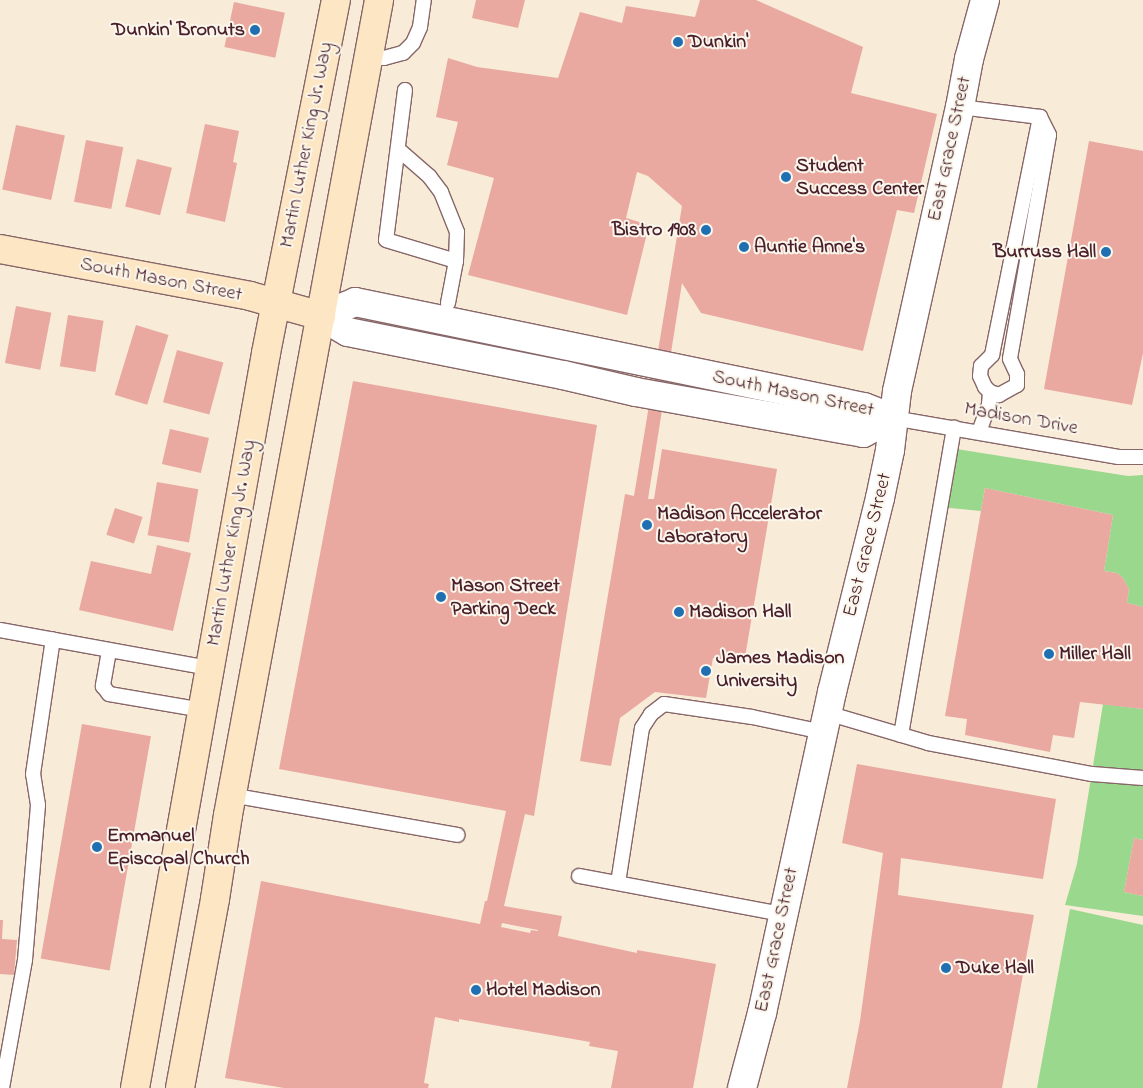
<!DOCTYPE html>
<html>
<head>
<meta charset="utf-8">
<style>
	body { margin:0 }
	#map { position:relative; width:1143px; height:1088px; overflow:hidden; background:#f8ebd8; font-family:"Indie Flower",sans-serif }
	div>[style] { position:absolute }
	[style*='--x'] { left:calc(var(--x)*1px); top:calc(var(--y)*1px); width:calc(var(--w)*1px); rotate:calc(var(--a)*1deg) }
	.green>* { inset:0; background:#99d88d }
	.building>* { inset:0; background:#e9a9a1; transform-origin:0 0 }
	.roads { filter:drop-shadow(1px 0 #876668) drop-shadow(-1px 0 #876668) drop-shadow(0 1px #876668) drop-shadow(0 -1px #876668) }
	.service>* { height:14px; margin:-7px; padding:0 7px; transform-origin:7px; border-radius:7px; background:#fff }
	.tertiary>* { height:28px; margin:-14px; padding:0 14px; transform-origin:14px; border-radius:14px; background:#fff }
	.secondary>* { height:28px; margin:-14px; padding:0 14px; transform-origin:14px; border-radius:14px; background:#fce6c4 }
	.dots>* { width:14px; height:14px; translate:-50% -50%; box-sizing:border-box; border:2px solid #fbf7ec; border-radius:50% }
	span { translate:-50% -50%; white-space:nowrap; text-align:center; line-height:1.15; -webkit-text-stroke:4px #fbf7ec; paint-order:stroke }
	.poi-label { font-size:20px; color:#4a1f2b; font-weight:700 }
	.right { translate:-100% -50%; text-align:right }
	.left { translate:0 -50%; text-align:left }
	.street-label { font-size:20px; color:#4a1f2b }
</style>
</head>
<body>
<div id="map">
	<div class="green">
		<div style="clip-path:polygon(950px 448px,1128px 476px,1143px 475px,1143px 607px,1127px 603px,1129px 589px,1123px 578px,1117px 573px,1104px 571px,1113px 515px,985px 488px,981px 511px,940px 507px)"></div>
		<div style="clip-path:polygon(1103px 704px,1143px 709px,1143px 840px,1134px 838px,1124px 892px,1143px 896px,1143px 916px,1065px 905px,1077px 864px)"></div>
		<div style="clip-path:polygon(1070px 909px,1143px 925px,1143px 1088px,1037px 1088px)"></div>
	</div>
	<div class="building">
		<div style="clip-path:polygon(476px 0,525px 0,518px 28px,472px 18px)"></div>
		<div style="clip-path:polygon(700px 0,756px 0,863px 47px,851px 93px,937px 114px,914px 213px,897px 210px,863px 351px,701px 313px,682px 283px,648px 499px,654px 499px,662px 449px,777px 469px,744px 663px,713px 658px,706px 698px,655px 692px,620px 718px,611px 766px,580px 761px,625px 494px,634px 496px,682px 206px,648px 176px,637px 172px,626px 218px,649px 225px,627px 315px,468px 275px,494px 178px,447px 165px,458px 122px,436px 117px,448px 58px,477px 67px,558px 78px,580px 12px,622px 23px,626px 6px,695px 17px)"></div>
		<div style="left:234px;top:2px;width:52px;height:46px;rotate:12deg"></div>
		<div style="clip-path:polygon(205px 124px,239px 131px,233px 162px,237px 163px,225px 222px,186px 213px)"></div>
		<div style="left:16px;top:125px;width:50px;height:66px;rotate:12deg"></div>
		<div style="left:86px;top:140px;width:38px;height:63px;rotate:11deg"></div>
		<div style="clip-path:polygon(1089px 141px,1143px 151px,1143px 353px,1132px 405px,1044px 389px)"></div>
		<div style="left:137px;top:159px;width:36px;height:49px;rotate:14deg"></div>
		<div style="left:16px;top:306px;width:36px;height:58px;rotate:11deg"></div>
		<div style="left:68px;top:315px;width:36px;height:52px;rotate:9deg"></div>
		<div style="left:136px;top:325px;width:34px;height:73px;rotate:17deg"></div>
		<div style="left:177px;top:350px;width:48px;height:54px;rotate:15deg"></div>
		<div style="clip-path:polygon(evenodd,353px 381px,597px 425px,534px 816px,525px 814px,504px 906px,562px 916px,558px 936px,637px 953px,637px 950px,716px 964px,693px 1088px,611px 1088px,618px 1051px,589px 1046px,590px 1042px,459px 1019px,459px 1022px,435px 1017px,424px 1083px,429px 1084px,428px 1088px,284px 1088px,225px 1078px,261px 881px,480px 924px,485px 901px,487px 901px,506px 811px,279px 769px,353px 381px,502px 923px,538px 930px,538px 931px,531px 930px,530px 933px,501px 927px,502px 923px)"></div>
		<div style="left:170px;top:429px;width:40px;height:36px;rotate:13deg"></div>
		<div style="left:157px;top:482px;width:42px;height:54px;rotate:10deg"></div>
		<div style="clip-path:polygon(985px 488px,1113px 515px,1104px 571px,1117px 573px,1123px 578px,1129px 589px,1127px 603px,1143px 607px,1143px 709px,1080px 702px,1074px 738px,1053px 735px,1050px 752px,965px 735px,967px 719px,945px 716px)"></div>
		<div style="left:115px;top:508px;width:29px;height:28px;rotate:18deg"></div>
		<div style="clip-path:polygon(157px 545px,191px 553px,173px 631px,79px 610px,91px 561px,151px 574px)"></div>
		<div style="left:82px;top:724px;width:70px;height:238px;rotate:10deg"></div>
		<div style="clip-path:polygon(857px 764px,1056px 799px,1043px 879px,901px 858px,898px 895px,1034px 915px,1002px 1088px,847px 1088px,860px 1021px,883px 853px,842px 843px)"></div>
		<div style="clip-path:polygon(1134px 838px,1143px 840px,1143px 896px,1124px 892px)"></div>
		<div style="clip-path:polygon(0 920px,3px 920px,2px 939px,17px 940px,14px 975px,0 974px)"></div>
	</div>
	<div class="roads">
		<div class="service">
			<div style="--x:370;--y:57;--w:14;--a:4"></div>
			<div style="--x:384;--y:58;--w:20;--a:-15"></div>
			<div style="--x:403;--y:53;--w:14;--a:-45"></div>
			<div style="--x:413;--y:43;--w:17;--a:-66"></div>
			<div style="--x:420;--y:27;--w:27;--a:-82"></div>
			<div style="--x:405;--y:90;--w:151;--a:97.2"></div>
			<div style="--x:386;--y:240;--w:73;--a:16.7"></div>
			<div style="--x:960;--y:107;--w:81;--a:7.1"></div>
			<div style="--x:1040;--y:117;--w:20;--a:63"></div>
			<div style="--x:1049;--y:135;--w:227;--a:99.9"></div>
			<div style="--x:1010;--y:359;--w:17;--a:65"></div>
			<div style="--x:1017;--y:374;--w:11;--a:90"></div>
			<div style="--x:1017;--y:385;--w:21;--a:151"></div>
			<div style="--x:999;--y:395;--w:9;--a:-162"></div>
			<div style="--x:990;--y:392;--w:7;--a:-135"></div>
			<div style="--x:985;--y:387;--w:12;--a:-114"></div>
			<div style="--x:980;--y:376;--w:10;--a:-84"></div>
			<div style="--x:981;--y:366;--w:16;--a:-45"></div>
			<div style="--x:992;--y:355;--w:243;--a:-78.6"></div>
			<div style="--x:399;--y:150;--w:40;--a:41"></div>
			<div style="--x:429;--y:176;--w:20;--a:53"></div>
			<div style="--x:441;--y:192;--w:43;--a:68.2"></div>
			<div style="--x:457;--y:232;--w:29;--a:92"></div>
			<div style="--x:456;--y:261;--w:43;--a:100.8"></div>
			<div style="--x:893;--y:418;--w:229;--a:9.8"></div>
			<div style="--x:1119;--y:457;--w:24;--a:0"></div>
			<div style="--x:979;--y:432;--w:30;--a:-70"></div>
			<div style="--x:989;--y:404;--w:12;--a:-85"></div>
			<div style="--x:0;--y:630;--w:213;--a:10.3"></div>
			<div style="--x:109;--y:651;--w:36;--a:100"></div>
			<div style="--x:103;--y:686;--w:10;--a:53"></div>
			<div style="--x:109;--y:694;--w:95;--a:9.7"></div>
			<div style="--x:827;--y:713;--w:105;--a:16.5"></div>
			<div style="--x:928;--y:743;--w:167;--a:10.7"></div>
			<div style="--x:1092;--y:774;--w:51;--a:4.5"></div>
			<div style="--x:901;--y:735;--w:312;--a:-80.2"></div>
			<div style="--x:231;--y:795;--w:230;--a:10"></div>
			<div style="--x:579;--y:876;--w:208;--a:10.6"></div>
			<div style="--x:618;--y:883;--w:157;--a:-81.2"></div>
			<div style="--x:642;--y:728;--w:17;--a:-57"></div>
			<div style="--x:651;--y:714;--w:16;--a:-38"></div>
			<div style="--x:664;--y:704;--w:89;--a:8.4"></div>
			<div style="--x:752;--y:717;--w:73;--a:11.9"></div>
			<div style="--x:2;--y:1088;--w:130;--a:-79.8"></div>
			<div style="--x:25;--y:960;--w:156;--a:-85.2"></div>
			<div style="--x:38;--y:805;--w:31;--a:-99"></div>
			<div style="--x:33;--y:774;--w:136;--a:-81.6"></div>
		</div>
		<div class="tertiary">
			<div style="--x:321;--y:316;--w:31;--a:31"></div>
			<div style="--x:348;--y:332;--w:219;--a:11.3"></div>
			<div style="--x:563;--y:375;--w:75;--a:13.1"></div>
			<div style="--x:636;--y:392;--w:231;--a:10.2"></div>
			<div style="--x:863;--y:433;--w:34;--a:-27"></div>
			<div style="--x:321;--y:316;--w:37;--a:-22"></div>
			<div style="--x:355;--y:302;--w:520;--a:11.66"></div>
			<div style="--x:864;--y:407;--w:31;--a:21"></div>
			<div style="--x:742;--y:1088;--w:78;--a:-75.1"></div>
			<div style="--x:762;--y:1013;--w:329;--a:-77.7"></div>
			<div style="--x:832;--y:692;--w:200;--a:-76.1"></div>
			<div style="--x:880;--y:498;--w:49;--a:-78.2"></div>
			<div style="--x:890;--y:450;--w:59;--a:-83.2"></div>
			<div style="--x:897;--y:391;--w:291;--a:-77.5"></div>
			<div style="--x:960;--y:107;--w:49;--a:-79.4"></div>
			<div style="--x:969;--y:59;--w:61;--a:-74.8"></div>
		</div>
		<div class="secondary">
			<div style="--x:0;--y:249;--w:254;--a:10.6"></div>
			<div style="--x:250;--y:296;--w:74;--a:15.7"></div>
			<div style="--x:135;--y:1088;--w:747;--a:-79.89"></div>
			<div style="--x:266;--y:353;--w:360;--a:-78.8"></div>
			<div style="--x:180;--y:1088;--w:192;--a:-79.5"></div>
			<div style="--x:215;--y:899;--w:85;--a:-81.2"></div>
			<div style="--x:228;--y:815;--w:829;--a:-79.5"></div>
		</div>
	</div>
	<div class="dots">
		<div style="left:255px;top:30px;background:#1f6fb2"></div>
		<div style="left:678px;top:42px;background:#1f6fb2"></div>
		<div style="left:786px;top:177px;background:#1f6fb2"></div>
		<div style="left:706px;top:230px;background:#1f6fb2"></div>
		<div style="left:744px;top:247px;background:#1f6fb2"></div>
		<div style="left:1106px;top:252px;background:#1f6fb2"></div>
		<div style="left:647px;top:525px;background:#1f6fb2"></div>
		<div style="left:441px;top:597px;background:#1f6fb2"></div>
		<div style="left:679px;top:612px;background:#1f6fb2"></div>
		<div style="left:1049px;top:654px;background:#1f6fb2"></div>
		<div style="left:706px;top:671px;background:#1f6fb2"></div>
		<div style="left:97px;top:847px;background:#1f6fb2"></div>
		<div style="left:946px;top:968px;background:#1f6fb2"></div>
		<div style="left:476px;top:990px;background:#1f6fb2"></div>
	</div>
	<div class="poi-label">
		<span class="right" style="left:245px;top:30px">Dunkin' Bronuts</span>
		<span class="left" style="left:688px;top:42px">Dunkin'</span>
		<span class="left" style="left:796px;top:178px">Student<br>Success Center</span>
		<span class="right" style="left:696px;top:230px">Bistro 1908</span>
		<span class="left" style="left:754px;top:247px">Auntie Anne's</span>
		<span class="right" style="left:1096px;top:252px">Burruss Hall</span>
		<span class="left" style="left:657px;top:526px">Madison Accelerator<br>Laboratory</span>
		<span class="left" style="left:451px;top:598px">Mason Street<br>Parking Deck</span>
		<span class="left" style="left:689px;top:612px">Madison Hall</span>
		<span class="left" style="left:1059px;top:654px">Miller Hall</span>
		<span class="left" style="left:716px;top:670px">James Madison<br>University</span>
		<span class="left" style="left:107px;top:848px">Emmanuel<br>Episcopal Church</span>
		<span class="left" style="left:956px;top:968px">Duke Hall</span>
		<span class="left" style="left:486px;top:990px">Hotel Madison</span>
	</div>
	<div class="street-label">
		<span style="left:307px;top:145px;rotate:-79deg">Martin Luther King Jr. Way</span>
		<span style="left:950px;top:149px;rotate:-78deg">East Grace Street</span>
		<span style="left:161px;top:280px;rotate:11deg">South Mason Street</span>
		<span style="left:793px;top:394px;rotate:12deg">South Mason Street</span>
		<span style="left:1021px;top:419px;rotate:10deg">Madison Drive</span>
		<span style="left:232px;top:543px;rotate:-80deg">Martin Luther King Jr. Way</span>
		<span style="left:868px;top:545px;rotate:-76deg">East Grace Street</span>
		<span style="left:777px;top:940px;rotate:-78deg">East Grace Street</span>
	</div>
</div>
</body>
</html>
